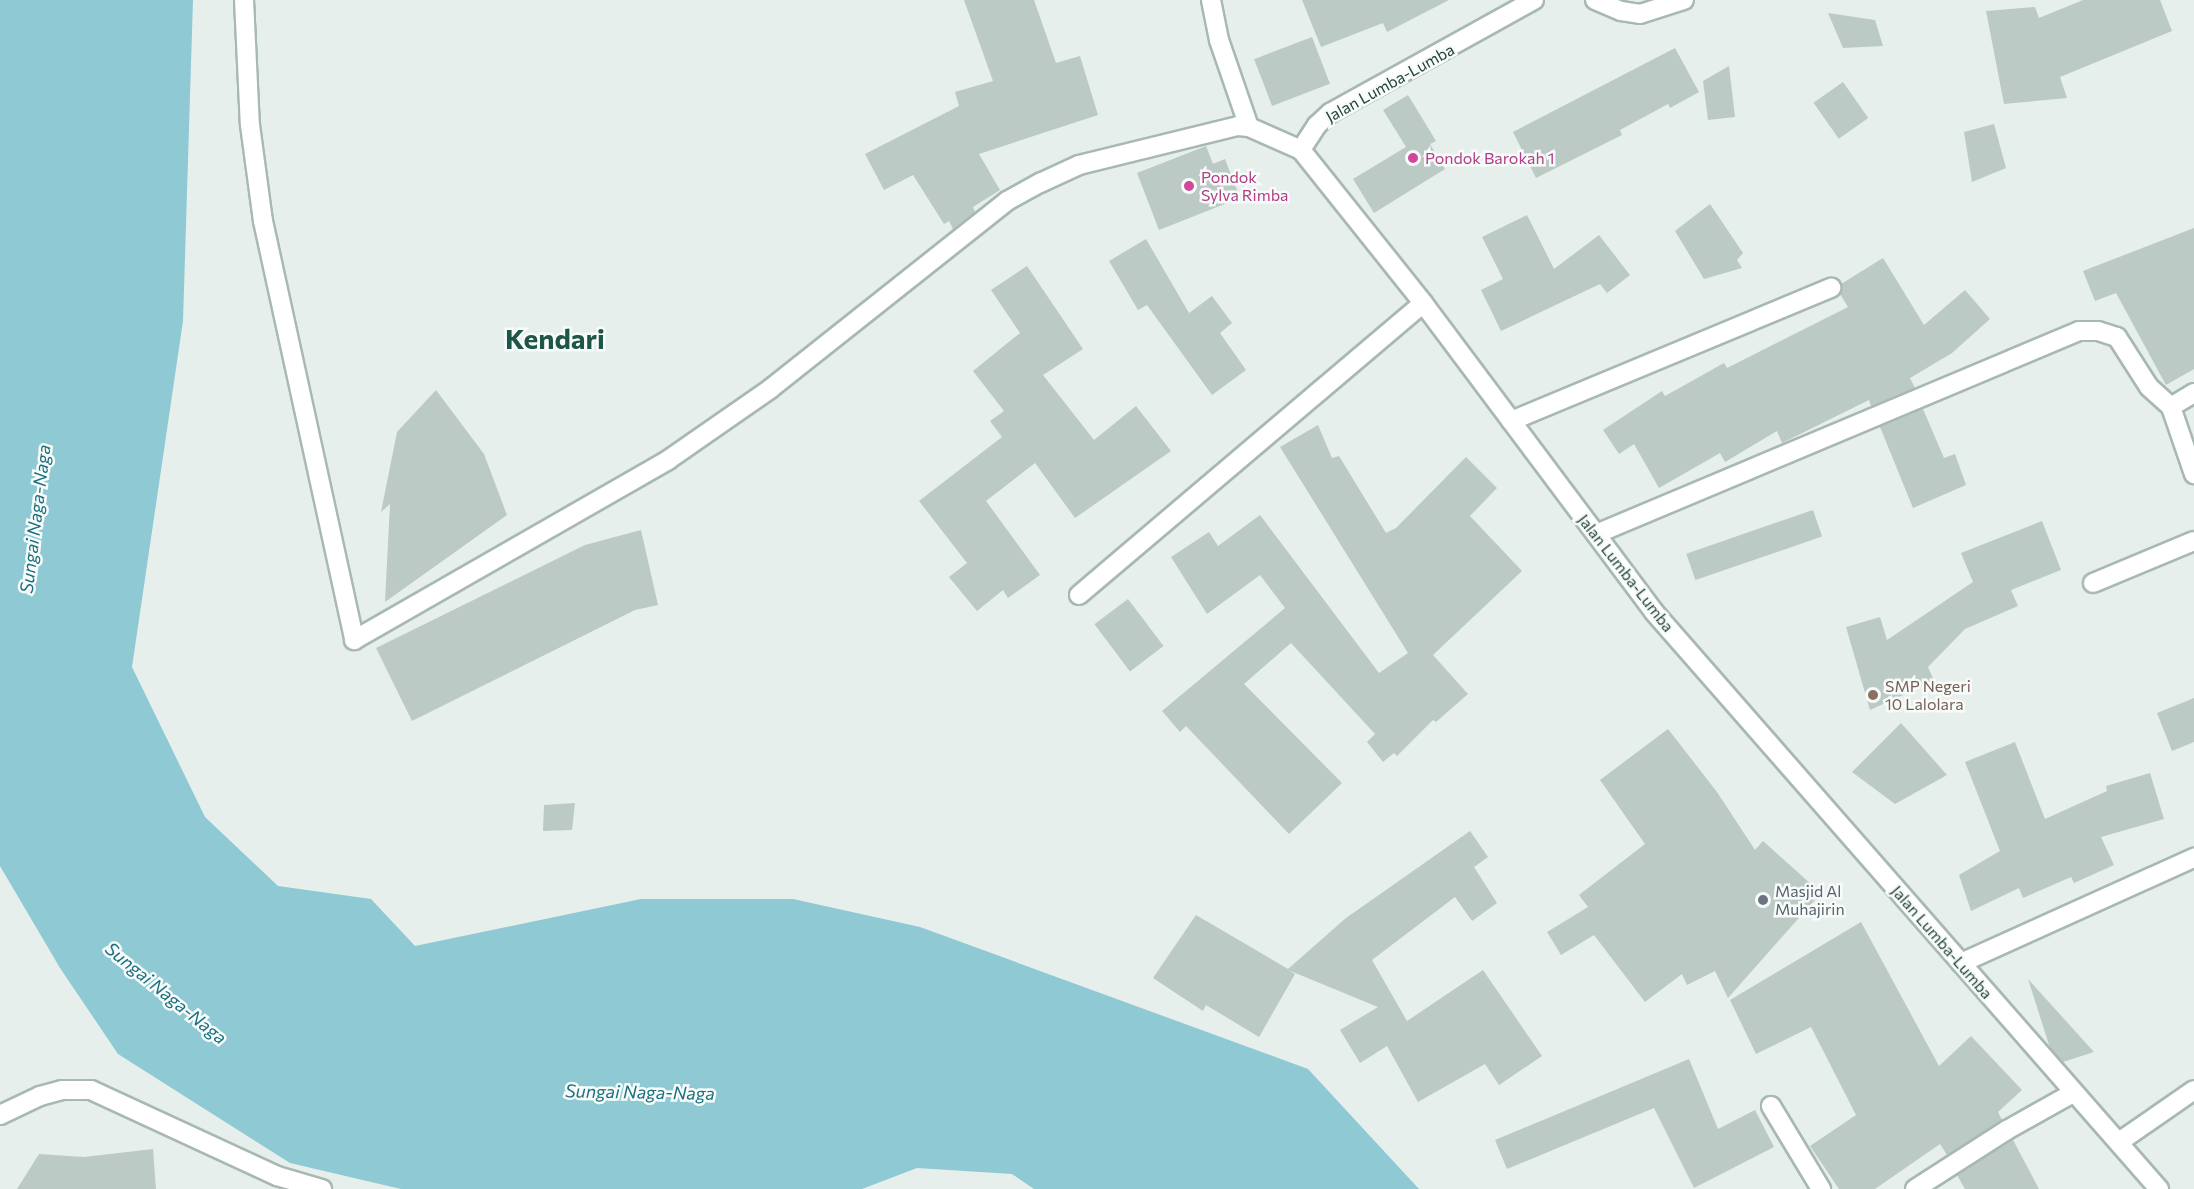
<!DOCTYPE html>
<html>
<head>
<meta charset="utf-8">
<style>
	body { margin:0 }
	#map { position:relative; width:2194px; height:1189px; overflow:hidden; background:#e6efeb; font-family:Commissioner,sans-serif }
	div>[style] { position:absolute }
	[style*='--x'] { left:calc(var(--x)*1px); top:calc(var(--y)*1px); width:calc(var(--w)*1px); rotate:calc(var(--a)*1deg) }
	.water>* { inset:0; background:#8ec9d4 }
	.building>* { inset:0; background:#bbcac4; transform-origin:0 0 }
	.roads { filter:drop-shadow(2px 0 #a8b8b2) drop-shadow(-2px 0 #a8b8b2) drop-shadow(0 2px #a8b8b2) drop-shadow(0 -2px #a8b8b2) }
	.street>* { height:18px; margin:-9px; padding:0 9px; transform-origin:9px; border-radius:9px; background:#fff }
	.dots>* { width:16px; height:16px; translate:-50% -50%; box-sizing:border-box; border:3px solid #f7fbf9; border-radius:50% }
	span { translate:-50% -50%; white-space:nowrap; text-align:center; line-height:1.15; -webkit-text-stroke:5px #f7fbf9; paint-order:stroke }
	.street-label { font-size:16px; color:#24423a }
	.hotel-label { font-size:16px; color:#b23c85 }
	.left { translate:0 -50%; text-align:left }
	.education-label { font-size:16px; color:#785e54 }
	.worship-label { font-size:16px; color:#5b616d }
	.water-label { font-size:18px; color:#1c6f80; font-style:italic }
	.town-label { font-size:28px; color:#1f5548; font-weight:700 }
</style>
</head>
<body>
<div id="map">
	<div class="water">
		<div style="clip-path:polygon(0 0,193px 0,183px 321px,132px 667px,205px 817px,278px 886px,371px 899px,415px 946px,641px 899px,793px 899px,920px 927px,1308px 1069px,1419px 1189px,1034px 1189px,1012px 1174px,917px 1168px,862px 1189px,401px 1189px,290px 1163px,118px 1054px,60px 968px,0 866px)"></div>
	</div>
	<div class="building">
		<div style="clip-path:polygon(964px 0,1034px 0,1056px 63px,1080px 56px,1098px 115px,979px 154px,1000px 190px,973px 207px,975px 212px,953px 229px,949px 221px,944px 224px,913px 175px,884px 190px,865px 154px,959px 106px,955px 92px,993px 81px)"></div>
		<div style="clip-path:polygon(1302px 0,1449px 0,1387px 32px,1383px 23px,1321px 47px)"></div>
		<div style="clip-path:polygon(2083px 0,2160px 0,2172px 31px,2060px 77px,2067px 98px,2004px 104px,1986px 11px,2035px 7px,2039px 18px)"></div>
		<div style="clip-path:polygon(1828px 13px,1875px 20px,1883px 46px,1843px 48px)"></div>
		<div style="left:1312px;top:37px;width:50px;height:62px;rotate:69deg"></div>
		<div style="clip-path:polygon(1675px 48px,1699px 92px,1670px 108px,1668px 104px,1620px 130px,1622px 135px,1536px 178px,1513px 132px)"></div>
		<div style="clip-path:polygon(1729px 66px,1735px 117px,1708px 120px,1703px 81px)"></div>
		<div style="left:1843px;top:82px;width:44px;height:36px;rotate:55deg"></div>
		<div style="clip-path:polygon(1408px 95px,1436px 141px,1430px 144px,1445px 169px,1374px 213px,1353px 179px,1406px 147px,1383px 110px)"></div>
		<div style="clip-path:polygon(1994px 124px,2006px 168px,1972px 182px,1964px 132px)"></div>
		<div style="clip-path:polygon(1206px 146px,1213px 164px,1225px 159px,1240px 198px,1159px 230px,1137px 173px)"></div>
		<div style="clip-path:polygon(1710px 204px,1743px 253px,1737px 260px,1742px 268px,1704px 279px,1675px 231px)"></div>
		<div style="clip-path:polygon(1527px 215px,1554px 269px,1599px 235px,1630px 275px,1607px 293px,1600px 284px,1501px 331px,1481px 290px,1503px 279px,1482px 237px)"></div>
		<div style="clip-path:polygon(2194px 228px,2194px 369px,2166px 385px,2116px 293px,2095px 301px,2083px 271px)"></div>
		<div style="clip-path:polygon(1146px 239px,1189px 313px,1212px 296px,1232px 323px,1220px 333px,1246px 370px,1212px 395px,1147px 305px,1138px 310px,1109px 261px)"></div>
		<div style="clip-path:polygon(1883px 258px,1924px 325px,1965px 290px,1990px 319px,1952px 353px,1910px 378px,1915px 388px,1871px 406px,1869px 400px,1782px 443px,1777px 431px,1725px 462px,1720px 453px,1659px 488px,1634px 444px,1619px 454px,1603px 430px,1662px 391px,1665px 396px,1724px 363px,1727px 368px,1848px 307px,1840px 294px,1841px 284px)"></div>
		<div style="clip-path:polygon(1027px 266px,1083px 349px,1043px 375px,1094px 440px,1136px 406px,1171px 451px,1075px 518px,1035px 463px,986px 501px,1040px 575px,1008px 598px,1003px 590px,977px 611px,949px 577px,967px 563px,919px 501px,1002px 437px,990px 421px,1004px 411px,973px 371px,1020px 333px,991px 290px)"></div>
		<div style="clip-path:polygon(436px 390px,484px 454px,507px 515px,385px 602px,390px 504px,381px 512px,397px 432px)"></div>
		<div style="clip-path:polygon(1923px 409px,1944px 458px,1955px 454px,1966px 485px,1913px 508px,1880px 427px)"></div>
		<div style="clip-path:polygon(1318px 425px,1332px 458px,1339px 456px,1386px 533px,1396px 528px,1466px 457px,1497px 488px,1470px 516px,1522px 571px,1433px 655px,1468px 694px,1436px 722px,1433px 720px,1397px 756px,1394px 753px,1383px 762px,1367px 742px,1375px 734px,1291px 643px,1244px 684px,1342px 783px,1289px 834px,1186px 726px,1180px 732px,1162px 711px,1285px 608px,1260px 575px,1207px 614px,1171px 557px,1209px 532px,1218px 546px,1260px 515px,1379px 673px,1408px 653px,1280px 447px)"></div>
		<div style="left:1813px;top:510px;width:28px;height:134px;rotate:71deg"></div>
		<div style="clip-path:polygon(2042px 521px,2061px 570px,2011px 590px,2018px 606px,1965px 629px,1928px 667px,1934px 681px,1870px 710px,1846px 627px,1880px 617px,1887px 640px,1973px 582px,1961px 553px)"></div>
		<div style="clip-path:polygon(641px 530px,658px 605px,635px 610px,412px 721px,376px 648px,585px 545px)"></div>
		<div style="left:1128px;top:599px;width:59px;height:42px;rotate:53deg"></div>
		<div style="clip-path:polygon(2194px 698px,2194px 742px,2172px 751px,2157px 713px)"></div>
		<div style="clip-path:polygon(1901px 723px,1947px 775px,1895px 804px,1852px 772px)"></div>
		<div style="clip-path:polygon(1668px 729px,1717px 792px,1755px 850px,1763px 841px,1821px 893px,1728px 998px,1715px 971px,1687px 985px,1682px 974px,1645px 1002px,1594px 935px,1561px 955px,1547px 932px,1588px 907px,1579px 895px,1645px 844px,1600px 780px)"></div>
		<div style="clip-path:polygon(2015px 742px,2045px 819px,2107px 791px,2106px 786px,2150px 773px,2164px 819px,2101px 837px,2114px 865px,2074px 883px,2071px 877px,2023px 898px,2019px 888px,1971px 911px,1959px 875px,2000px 851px,1965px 762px)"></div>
		<div style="clip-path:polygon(575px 803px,572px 830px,543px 831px,544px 805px)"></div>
		<div style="clip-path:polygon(1470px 831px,1488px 857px,1474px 867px,1497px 903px,1472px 921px,1455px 897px,1372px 960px,1407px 1021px,1483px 970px,1542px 1056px,1499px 1085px,1485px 1064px,1418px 1102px,1387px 1046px,1360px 1063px,1340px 1030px,1378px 1007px,1288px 970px,1295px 974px,1259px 1037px,1206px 1005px,1203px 1011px,1153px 978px,1196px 915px,1288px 969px,1346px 918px)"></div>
		<div style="clip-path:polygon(1861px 922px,1939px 1066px,1971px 1036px,2022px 1090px,1998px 1112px,2002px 1120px,1947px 1155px,1940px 1144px,1875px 1189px,1839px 1189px,1810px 1146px,1856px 1115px,1811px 1027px,1756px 1054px,1730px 1000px)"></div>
		<div style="clip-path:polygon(2028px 979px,2094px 1052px,2063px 1062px,2050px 1048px)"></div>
		<div style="clip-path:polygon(1689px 1059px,1718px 1129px,1755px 1110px,1774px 1147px,1694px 1188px,1654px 1108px,1507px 1169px,1495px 1140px)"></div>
		<div style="clip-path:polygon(2013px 1140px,2039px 1189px,1965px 1189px,1957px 1175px)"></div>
		<div style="clip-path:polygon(153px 1149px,156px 1189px,17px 1189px,39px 1154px,84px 1157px)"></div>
	</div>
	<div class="roads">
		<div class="street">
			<div style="--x:244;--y:0;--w:125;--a:87.3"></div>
			<div style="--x:250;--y:125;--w:97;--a:82.3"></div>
			<div style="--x:263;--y:221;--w:429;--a:77.7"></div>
			<div style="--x:354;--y:640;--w:362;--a:-29.8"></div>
			<div style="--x:668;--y:460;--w:124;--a:-34.8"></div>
			<div style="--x:770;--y:389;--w:303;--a:-38.4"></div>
			<div style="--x:1007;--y:201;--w:38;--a:-29"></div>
			<div style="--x:1040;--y:183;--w:43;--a:-24.8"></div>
			<div style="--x:1079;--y:165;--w:164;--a:-13.8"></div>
			<div style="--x:1238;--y:126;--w:11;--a:5"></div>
			<div style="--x:1249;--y:127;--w:57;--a:23.9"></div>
			<div style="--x:1211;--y:0;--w:41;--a:78.7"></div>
			<div style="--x:1219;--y:40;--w:92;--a:71"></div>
			<div style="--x:1534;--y:0;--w:233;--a:151"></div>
			<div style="--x:1330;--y:113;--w:18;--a:137"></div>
			<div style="--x:1317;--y:125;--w:30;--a:123"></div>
			<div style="--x:1301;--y:150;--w:196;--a:51.4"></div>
			<div style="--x:1423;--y:303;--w:386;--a:53.2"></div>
			<div style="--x:1654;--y:612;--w:767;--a:48.81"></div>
			<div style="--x:1595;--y:0;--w:28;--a:23"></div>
			<div style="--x:1621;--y:11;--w:19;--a:9"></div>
			<div style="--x:1640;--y:14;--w:46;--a:-17.7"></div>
			<div style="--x:2194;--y:393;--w:27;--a:149"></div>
			<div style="--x:2171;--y:407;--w:71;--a:71.1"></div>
			<div style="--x:1511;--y:421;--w:347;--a:-22.6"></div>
			<div style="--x:1596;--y:534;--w:524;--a:-22.8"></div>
			<div style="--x:2079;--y:331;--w:19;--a:0"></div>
			<div style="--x:2098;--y:331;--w:20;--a:18"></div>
			<div style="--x:2117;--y:337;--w:59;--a:57.4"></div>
			<div style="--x:2149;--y:387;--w:30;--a:42"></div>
			<div style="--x:2093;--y:583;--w:109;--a:-22.6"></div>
			<div style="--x:1079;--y:595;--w:451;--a:-40.3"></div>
			<div style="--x:1961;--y:963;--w:256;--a:-24.3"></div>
			<div style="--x:1771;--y:1106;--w:97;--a:58.9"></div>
			<div style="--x:0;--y:1115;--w:44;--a:-25.4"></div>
			<div style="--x:40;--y:1096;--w:23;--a:-15"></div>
			<div style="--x:62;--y:1090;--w:29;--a:0"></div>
			<div style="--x:91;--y:1090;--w:205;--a:24.8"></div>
			<div style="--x:277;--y:1176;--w:47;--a:16.1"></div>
			<div style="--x:2119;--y:1142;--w:91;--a:-34.7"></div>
			<div style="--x:1915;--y:1189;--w:109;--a:-32.7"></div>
			<div style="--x:2007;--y:1130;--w:76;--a:-29.3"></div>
		</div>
	</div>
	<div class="dots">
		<div style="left:1413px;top:158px;background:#d1479c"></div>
		<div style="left:1189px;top:186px;background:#d1479c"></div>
		<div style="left:1873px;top:695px;background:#8d6e63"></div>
		<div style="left:1763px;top:900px;background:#6b7280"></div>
	</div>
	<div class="street-label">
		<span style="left:1390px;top:83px;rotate:-29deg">Jalan Lumba-Lumba</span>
		<span style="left:1626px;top:573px;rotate:52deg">Jalan Lumba-Lumba</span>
		<span style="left:1942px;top:942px;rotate:49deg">Jalan Lumba-Lumba</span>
	</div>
	<div class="hotel-label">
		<span class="left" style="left:1425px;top:158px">Pondok Barokah 1</span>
		<span class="left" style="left:1201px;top:186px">Pondok<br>Sylva Rimba</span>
	</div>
	<div class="education-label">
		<span class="left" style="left:1885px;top:695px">SMP Negeri<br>10 Lalolara</span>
	</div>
	<div class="worship-label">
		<span class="left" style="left:1775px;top:900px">Masjid Al<br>Muhajirin</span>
	</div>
	<div class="water-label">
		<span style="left:35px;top:519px;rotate:-83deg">Sungai Naga-Naga</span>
		<span style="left:166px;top:993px;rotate:39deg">Sungai Naga-Naga</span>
		<span style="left:640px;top:1092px;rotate:1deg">Sungai Naga-Naga</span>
	</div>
	<div class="town-label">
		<span style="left:555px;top:338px">Kendari</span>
	</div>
</div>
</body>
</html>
